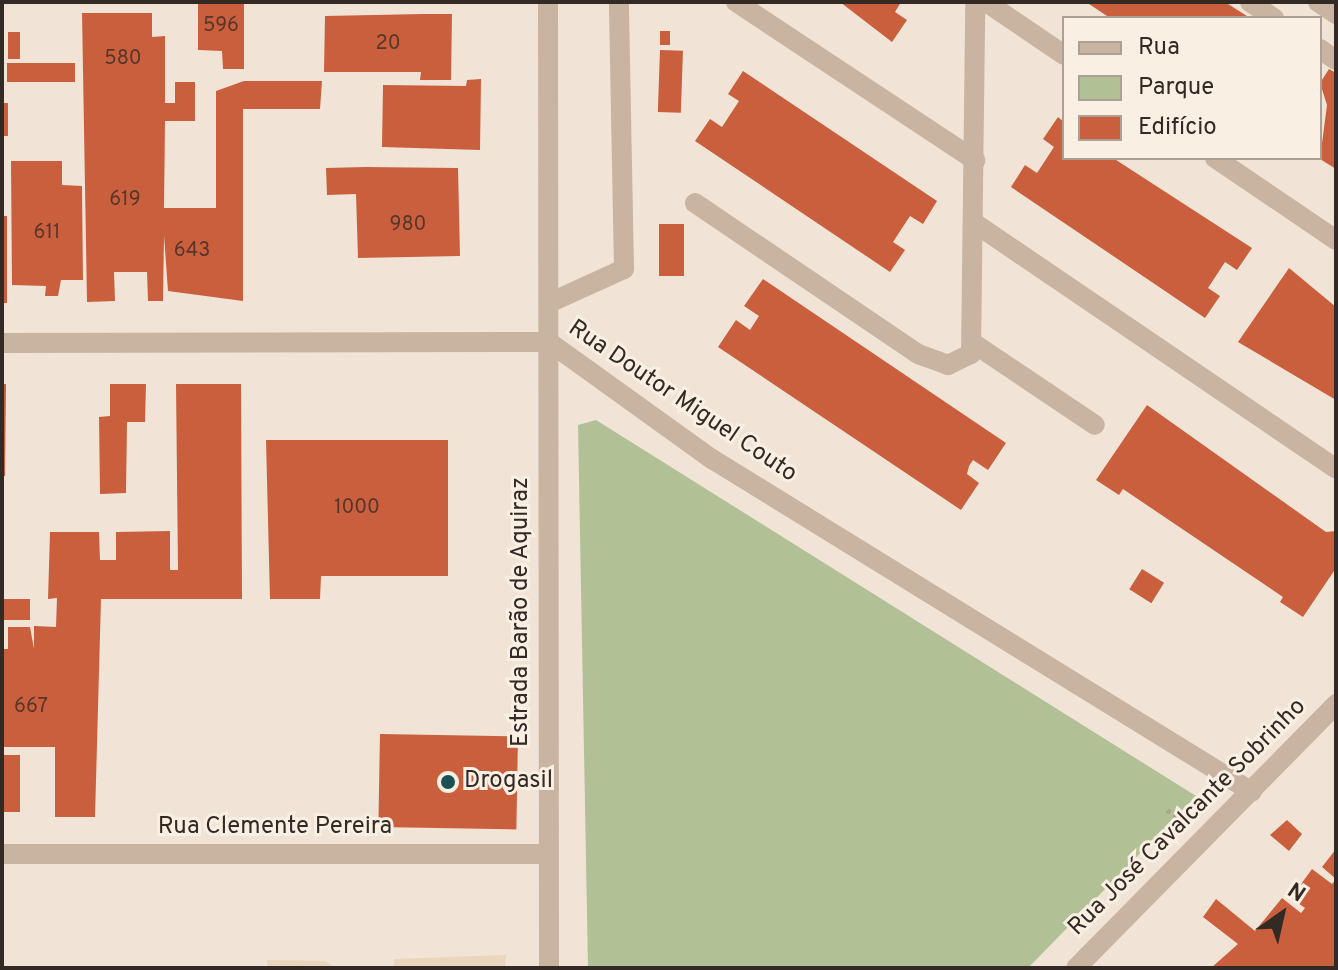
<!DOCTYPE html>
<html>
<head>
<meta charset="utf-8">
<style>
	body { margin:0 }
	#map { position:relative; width:1338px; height:970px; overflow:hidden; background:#f1e4d6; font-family:Overpass,sans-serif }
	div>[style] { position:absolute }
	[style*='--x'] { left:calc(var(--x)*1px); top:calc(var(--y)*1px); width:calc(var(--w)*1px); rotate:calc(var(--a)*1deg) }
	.green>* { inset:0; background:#b2c096 }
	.plaza>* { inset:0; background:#ead6bc }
	.building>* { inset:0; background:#c95f3c; transform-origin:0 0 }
	.path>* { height:5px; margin-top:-2.5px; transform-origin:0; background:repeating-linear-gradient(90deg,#b59e8c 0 4px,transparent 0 8px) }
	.minor>* { height:20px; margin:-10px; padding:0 10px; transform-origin:10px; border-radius:10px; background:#c9b4a2 }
	.dots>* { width:22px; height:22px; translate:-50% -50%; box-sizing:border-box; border:4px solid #f9efe2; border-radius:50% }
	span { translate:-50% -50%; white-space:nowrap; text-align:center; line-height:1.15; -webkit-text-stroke:6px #f9efe2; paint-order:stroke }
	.number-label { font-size:20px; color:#58362b }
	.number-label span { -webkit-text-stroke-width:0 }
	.street-label { font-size:24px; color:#332925 }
	.poi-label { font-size:24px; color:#332925 }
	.left { translate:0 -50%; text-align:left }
	.frame { position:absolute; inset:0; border:4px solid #332925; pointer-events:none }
	.legend { position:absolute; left:1062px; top:16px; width:260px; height:144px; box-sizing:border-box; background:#f9efe2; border:2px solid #aaa096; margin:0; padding:10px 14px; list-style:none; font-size:24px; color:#332925 }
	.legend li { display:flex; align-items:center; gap:16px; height:40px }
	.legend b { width:40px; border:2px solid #aaa096 }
	.north { position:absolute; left:1242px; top:874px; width:80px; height:80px; -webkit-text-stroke:6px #f9efe2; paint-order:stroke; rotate:34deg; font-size:22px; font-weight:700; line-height:32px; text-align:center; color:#332925 }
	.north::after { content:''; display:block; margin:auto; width:28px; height:36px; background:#332925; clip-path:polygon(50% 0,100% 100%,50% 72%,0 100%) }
</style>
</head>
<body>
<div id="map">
	<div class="green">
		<div style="clip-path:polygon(596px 420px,1196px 796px,1028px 968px,588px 968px,578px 425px)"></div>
	</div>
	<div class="plaza">
		<div style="clip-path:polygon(506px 955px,505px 968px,394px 968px,394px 959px)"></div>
		<div style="clip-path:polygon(267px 960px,325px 961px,335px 968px,268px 968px)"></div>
	</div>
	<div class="building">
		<div style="clip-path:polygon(198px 2px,244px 2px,244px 69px,223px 69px,222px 51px,198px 50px)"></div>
		<div style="clip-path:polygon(840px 2px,901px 2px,895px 12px,907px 20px,892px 42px)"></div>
		<div style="clip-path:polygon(1086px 2px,1225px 2px,1250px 18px,1110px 18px)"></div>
		<div style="clip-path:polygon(82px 13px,152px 13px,152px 37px,165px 36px,165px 103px,175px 103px,175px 82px,195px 82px,195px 121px,165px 121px,164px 208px,216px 208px,216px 91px,244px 81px,322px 81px,320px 109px,243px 109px,243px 301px,168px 291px,164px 235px,163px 301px,148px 301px,147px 272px,114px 272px,115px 301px,87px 302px)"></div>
		<div style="clip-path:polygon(423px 14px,452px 14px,451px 80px,420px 80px,421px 72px,324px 72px,325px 16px)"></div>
		<div style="left:660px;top:31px;width:10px;height:14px"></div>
		<div style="left:20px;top:32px;width:27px;height:12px;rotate:90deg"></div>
		<div style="left:660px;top:50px;width:23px;height:62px;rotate:2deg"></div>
		<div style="left:7px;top:63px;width:68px;height:19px"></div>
		<div style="clip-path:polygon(1329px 69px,1336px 73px,1336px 169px,1320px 159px,1327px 105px,1320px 83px)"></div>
		<div style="clip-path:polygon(743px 71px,937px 201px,923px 224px,910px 216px,893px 242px,905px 250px,890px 272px,695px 141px,710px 119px,722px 127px,739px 101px,728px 94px)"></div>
		<div style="clip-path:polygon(481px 79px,480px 150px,382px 147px,383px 85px,466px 86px,467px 80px)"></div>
		<div style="left:8px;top:103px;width:33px;height:6px;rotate:90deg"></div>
		<div style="clip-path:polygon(1058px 117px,1064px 122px,1064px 158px,1113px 158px,1252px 248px,1237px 270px,1225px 262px,1208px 288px,1220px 296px,1205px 318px,1011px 187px,1025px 165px,1037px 173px,1054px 147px,1043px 139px)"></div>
		<div style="clip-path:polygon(11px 161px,62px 161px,62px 185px,82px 186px,83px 280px,61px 280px,58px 296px,45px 296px,46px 286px,12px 285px)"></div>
		<div style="clip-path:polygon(365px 167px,458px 168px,460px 256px,358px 258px,356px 194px,327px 195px,326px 168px)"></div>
		<div style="left:2px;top:216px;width:5px;height:87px"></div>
		<div style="left:659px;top:224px;width:25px;height:52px"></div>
		<div style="clip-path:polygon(1289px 268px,1336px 307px,1336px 400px,1238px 342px)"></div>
		<div style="clip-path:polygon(763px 279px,1006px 443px,988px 470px,973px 460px,969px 466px,967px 474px,979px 483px,961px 510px,718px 347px,736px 320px,750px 330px,759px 316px,744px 306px)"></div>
		<div style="clip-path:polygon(2px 384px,6px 384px,5px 476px,2px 476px)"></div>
		<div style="clip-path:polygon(110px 384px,146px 384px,145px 422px,127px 422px,126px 493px,100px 494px,99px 417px,110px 416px)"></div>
		<div style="clip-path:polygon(176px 384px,241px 384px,242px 599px,101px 599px,95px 817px,55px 817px,55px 747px,2px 747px,2px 649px,8px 649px,8px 627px,30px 627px,34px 649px,34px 626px,56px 627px,57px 598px,48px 599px,50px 532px,99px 532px,100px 560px,116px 560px,116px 532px,170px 531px,170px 570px,178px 570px)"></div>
		<div style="clip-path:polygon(1147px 405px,1326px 532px,1336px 531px,1336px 568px,1303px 617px,1280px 602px,1283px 597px,1123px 489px,1119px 495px,1096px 480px)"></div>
		<div style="clip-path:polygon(266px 440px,448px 440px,448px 576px,321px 576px,320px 599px,270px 599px)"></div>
		<div style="left:1142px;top:569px;width:26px;height:24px;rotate:32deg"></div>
		<div style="left:4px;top:599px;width:26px;height:21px"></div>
		<div style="left:380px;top:734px;width:138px;height:93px;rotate:1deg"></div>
		<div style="left:4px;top:755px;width:16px;height:57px"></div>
		<div style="clip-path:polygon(1287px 820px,1302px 834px,1289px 851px,1270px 835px)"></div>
		<div style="clip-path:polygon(1336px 849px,1336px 968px,1211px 968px,1238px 944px,1203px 917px,1216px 899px,1255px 931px,1282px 898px,1301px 913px,1305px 908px,1291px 898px,1312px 869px,1332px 884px,1336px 879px,1322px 867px)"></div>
	</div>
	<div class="path">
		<div style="--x:1167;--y:810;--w:15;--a:32"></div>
	</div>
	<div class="minor">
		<div style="--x:548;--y:2;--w:966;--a:89.94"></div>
		<div style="--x:736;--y:2;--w:287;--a:33.5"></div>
		<div style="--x:986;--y:2;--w:94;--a:34.2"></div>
		<div style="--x:1250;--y:2;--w:29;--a:34"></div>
		<div style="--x:1318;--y:2;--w:22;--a:34"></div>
		<div style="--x:1320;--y:49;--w:19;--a:35"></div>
		<div style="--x:1215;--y:158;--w:146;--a:34.1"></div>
		<div style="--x:695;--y:203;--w:269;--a:34.1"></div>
		<div style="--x:918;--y:354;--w:32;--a:20"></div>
		<div style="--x:948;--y:365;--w:25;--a:-26"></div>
		<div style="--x:971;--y:354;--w:352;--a:-89.3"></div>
		<div style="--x:976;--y:224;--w:435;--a:34.2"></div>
		<div style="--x:549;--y:303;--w:82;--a:-24.4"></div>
		<div style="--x:624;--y:269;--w:267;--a:-91.1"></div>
		<div style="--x:2;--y:343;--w:547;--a:-0.1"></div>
		<div style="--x:549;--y:342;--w:201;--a:35.7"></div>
		<div style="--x:712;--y:459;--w:634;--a:31.66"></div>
		<div style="--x:976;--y:345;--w:143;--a:33.9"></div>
		<div style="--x:2;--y:854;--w:545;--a:0"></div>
		<div style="--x:1076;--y:968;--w:371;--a:-45.4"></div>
	</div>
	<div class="dots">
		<div style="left:448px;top:782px;background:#1a5155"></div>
	</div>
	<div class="number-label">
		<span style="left:221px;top:26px">596</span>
		<span style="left:388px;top:44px">20</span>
		<span style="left:123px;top:59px">580</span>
		<span style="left:125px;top:200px">619</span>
		<span style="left:408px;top:225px">980</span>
		<span style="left:47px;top:233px">611</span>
		<span style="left:192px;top:251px">643</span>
		<span style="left:357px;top:508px">1000</span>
		<span style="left:31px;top:707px">667</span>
	</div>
	<div class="street-label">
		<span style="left:682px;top:402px;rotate:34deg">Rua Doutor Miguel Couto</span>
		<span style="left:522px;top:612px;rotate:-90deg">Estrada Barão de Aquiraz</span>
		<span style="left:1188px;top:818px;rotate:-45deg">Rua José Cavalcante Sobrinho</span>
		<span style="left:275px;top:828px">Rua Clemente Pereira</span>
	</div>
	<div class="poi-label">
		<span class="left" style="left:464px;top:782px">Drogasil</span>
	</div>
	<div class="frame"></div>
	<ul class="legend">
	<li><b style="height:10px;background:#c9b4a2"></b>Rua</li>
	<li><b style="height:22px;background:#b2c096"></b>Parque</li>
	<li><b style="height:22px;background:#c95f3c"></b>Edifício</li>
	</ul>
	<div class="north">N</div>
</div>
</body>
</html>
